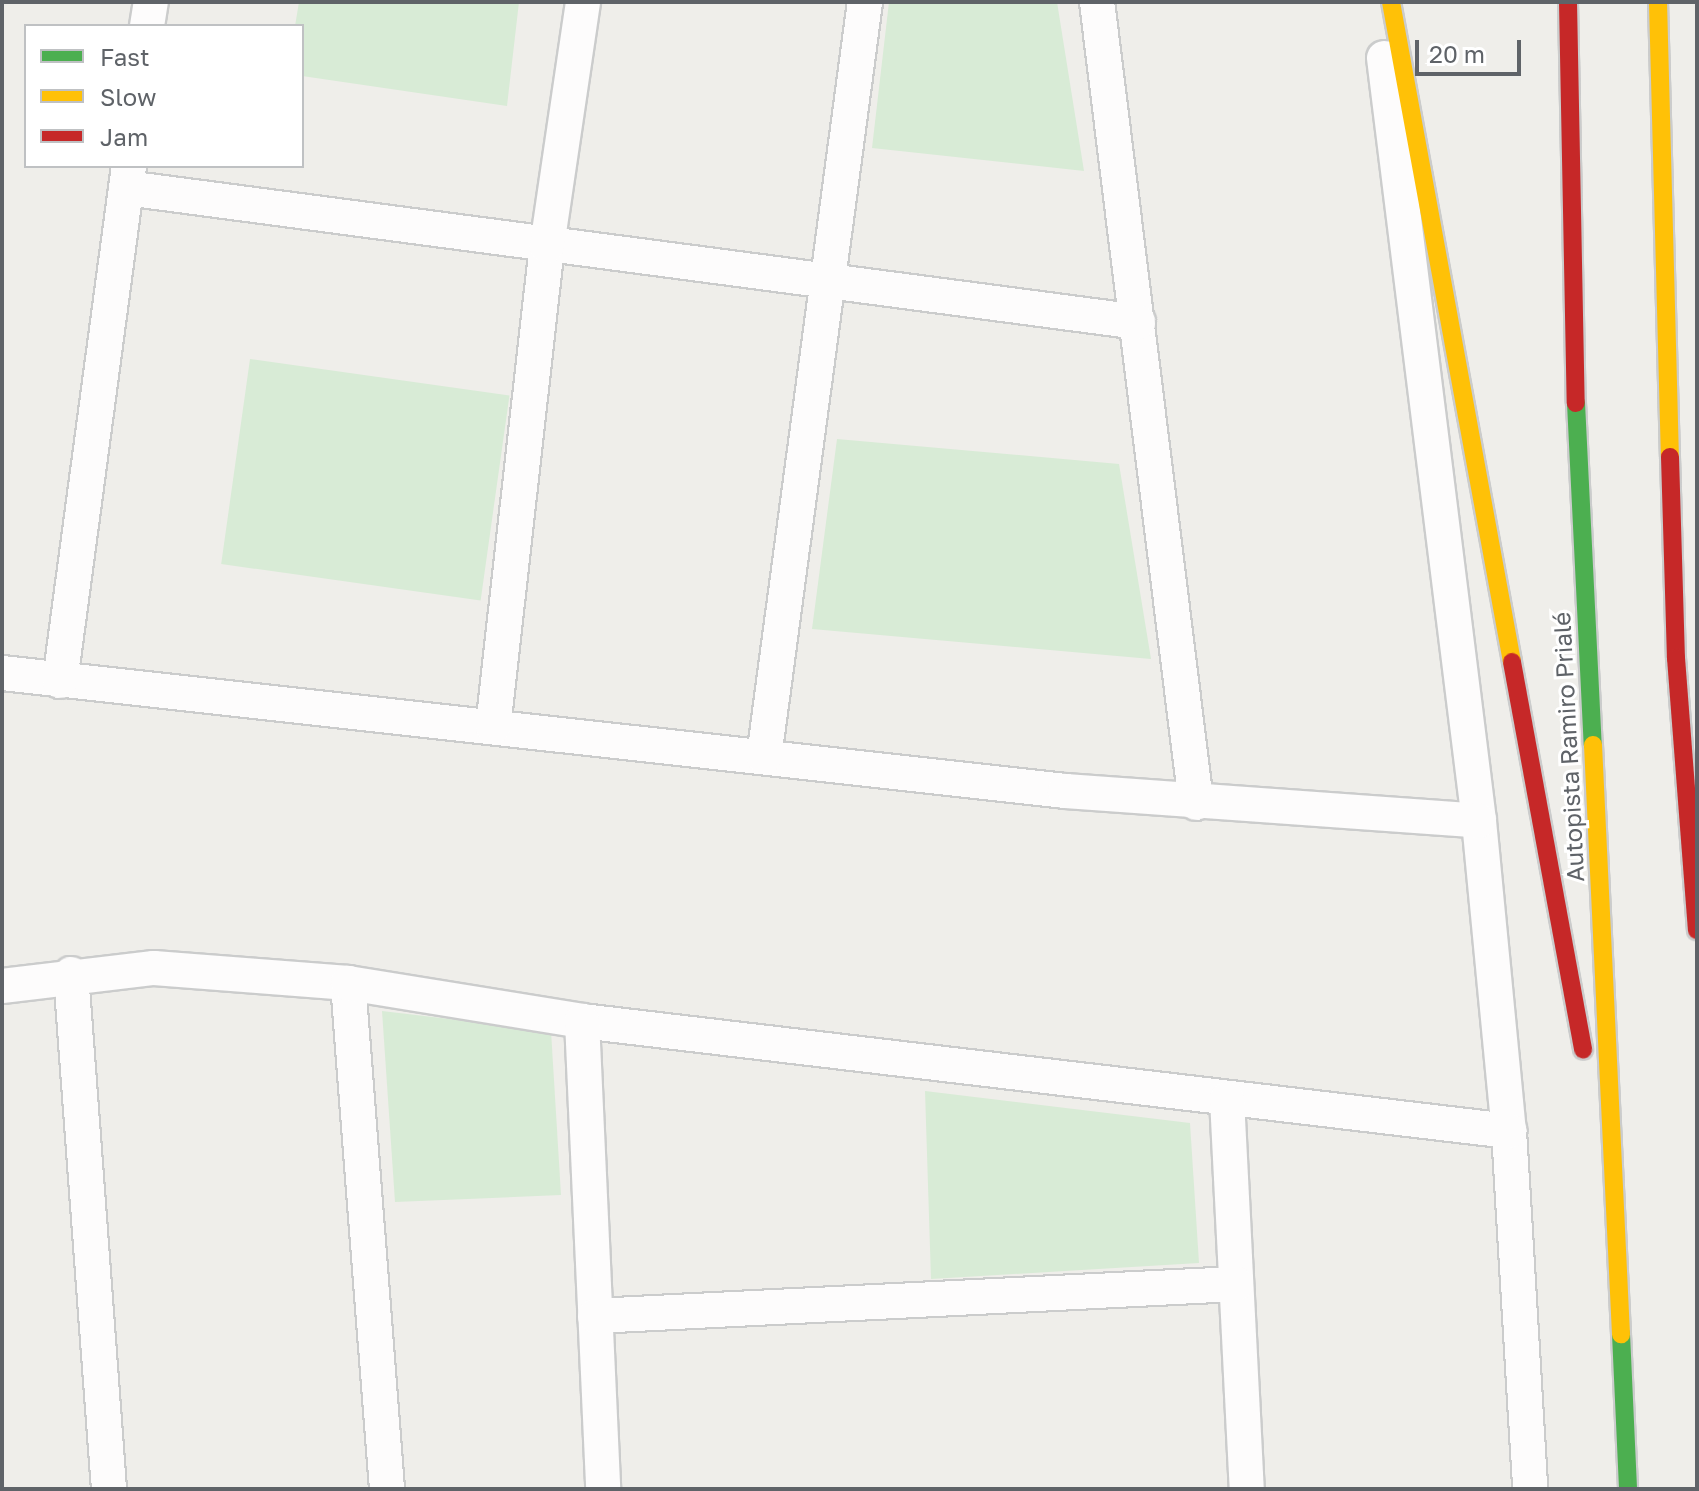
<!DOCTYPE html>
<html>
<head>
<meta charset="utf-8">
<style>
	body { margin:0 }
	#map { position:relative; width:1699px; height:1491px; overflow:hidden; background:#efeeea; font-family:"Golos Text",sans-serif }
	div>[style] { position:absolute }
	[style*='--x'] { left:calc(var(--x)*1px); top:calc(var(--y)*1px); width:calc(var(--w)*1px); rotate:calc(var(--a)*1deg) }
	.green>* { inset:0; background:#d8ebd6; transform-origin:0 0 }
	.roads { filter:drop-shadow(2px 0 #cbcccc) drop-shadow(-2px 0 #cbcccc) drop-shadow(0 2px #cbcccc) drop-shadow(0 -2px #cbcccc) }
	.street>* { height:34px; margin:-17px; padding:0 17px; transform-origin:17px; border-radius:17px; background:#fdfcfc }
	.fast>* { height:18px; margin:-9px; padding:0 9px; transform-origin:9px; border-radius:9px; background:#4caf50 }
	.slow>* { height:18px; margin:-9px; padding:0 9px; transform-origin:9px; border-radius:9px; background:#ffc107 }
	.jam>* { height:18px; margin:-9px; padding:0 9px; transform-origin:9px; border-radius:9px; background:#c62828 }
	span { translate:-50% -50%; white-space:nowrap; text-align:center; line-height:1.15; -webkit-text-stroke:6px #fff; paint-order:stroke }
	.street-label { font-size:24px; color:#5f6368 }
	.frame { position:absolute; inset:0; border:4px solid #5f6368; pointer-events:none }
	.legend { position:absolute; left:24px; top:24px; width:280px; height:144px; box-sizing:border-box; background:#fff; border:2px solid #bfc1c3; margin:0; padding:10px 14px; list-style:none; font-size:24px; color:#5f6368 }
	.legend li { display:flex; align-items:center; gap:16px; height:40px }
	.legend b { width:40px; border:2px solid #bfc1c3 }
	.scale { position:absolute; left:1415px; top:40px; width:106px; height:36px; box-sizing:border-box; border:4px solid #5f6368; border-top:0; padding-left:10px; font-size:24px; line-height:28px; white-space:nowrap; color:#5f6368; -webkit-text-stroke:6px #fff; paint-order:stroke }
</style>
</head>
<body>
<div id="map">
	<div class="green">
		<div style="clip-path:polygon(299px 2px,519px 2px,507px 106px,302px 76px,302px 26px,295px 26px)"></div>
		<div style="clip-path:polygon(889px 2px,1057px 2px,1084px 171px,872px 148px)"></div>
		<div style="left:250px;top:359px;width:262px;height:207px;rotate:8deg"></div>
		<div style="clip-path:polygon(837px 439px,1119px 464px,1151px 659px,812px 629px)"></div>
		<div style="clip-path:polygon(382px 1011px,551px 1031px,561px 1195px,395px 1202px)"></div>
		<div style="clip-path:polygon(925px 1091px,1190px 1123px,1199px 1263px,931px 1279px)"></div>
	</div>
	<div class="roads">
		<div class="street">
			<div style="--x:1097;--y:2;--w:807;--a:82.95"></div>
			<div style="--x:147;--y:26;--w:24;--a:-81"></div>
			<div style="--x:1384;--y:58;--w:769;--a:82.9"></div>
			<div style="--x:1479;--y:821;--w:311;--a:84.5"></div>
			<div style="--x:1509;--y:1131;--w:359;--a:86.6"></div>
			<div style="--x:126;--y:188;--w:1021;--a:7.54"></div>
			<div style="--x:2;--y:673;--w:1070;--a:6.33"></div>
			<div style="--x:1065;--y:791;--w:415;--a:4.1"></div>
			<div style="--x:60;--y:681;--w:520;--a:-82.37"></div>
			<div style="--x:493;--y:727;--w:484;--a:-83.6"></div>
			<div style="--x:547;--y:246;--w:247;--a:-81.6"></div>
			<div style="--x:764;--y:757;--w:762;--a:-82.38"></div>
			<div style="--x:71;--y:974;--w:516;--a:85.78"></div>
			<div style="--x:348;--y:983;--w:508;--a:85.59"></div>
			<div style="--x:2;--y:986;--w:153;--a:-6.8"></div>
			<div style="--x:154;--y:968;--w:195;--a:4.4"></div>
			<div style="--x:348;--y:983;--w:237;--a:9.2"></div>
			<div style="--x:582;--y:1021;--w:934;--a:6.77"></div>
			<div style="--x:582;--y:1021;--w:468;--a:87.4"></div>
			<div style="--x:1227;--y:1099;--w:391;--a:87.1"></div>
			<div style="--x:595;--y:1316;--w:642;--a:-2.86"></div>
		</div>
		<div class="fast">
			<div style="--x:1576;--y:403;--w:342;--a:87.2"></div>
			<div style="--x:1621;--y:1334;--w:155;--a:87.4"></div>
		</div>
		<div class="slow">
			<div style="--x:1391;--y:2;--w:671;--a:79.61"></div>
			<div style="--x:1658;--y:2;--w:455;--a:88.5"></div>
			<div style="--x:1593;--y:745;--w:590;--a:87.28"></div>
		</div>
		<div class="jam">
			<div style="--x:1568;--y:2;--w:401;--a:88.9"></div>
			<div style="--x:1670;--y:457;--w:201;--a:88.3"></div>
			<div style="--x:1676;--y:658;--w:273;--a:85.6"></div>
			<div style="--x:1512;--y:662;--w:394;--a:79.6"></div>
		</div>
	</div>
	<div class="street-label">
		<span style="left:1568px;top:747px;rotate:-93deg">Autopista Ramiro Prialé</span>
	</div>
	<div class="frame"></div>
	<ul class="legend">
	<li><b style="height:10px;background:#4caf50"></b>Fast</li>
	<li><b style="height:10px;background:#ffc107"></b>Slow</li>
	<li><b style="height:10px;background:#c62828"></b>Jam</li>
	</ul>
	<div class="scale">20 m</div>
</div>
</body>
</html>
